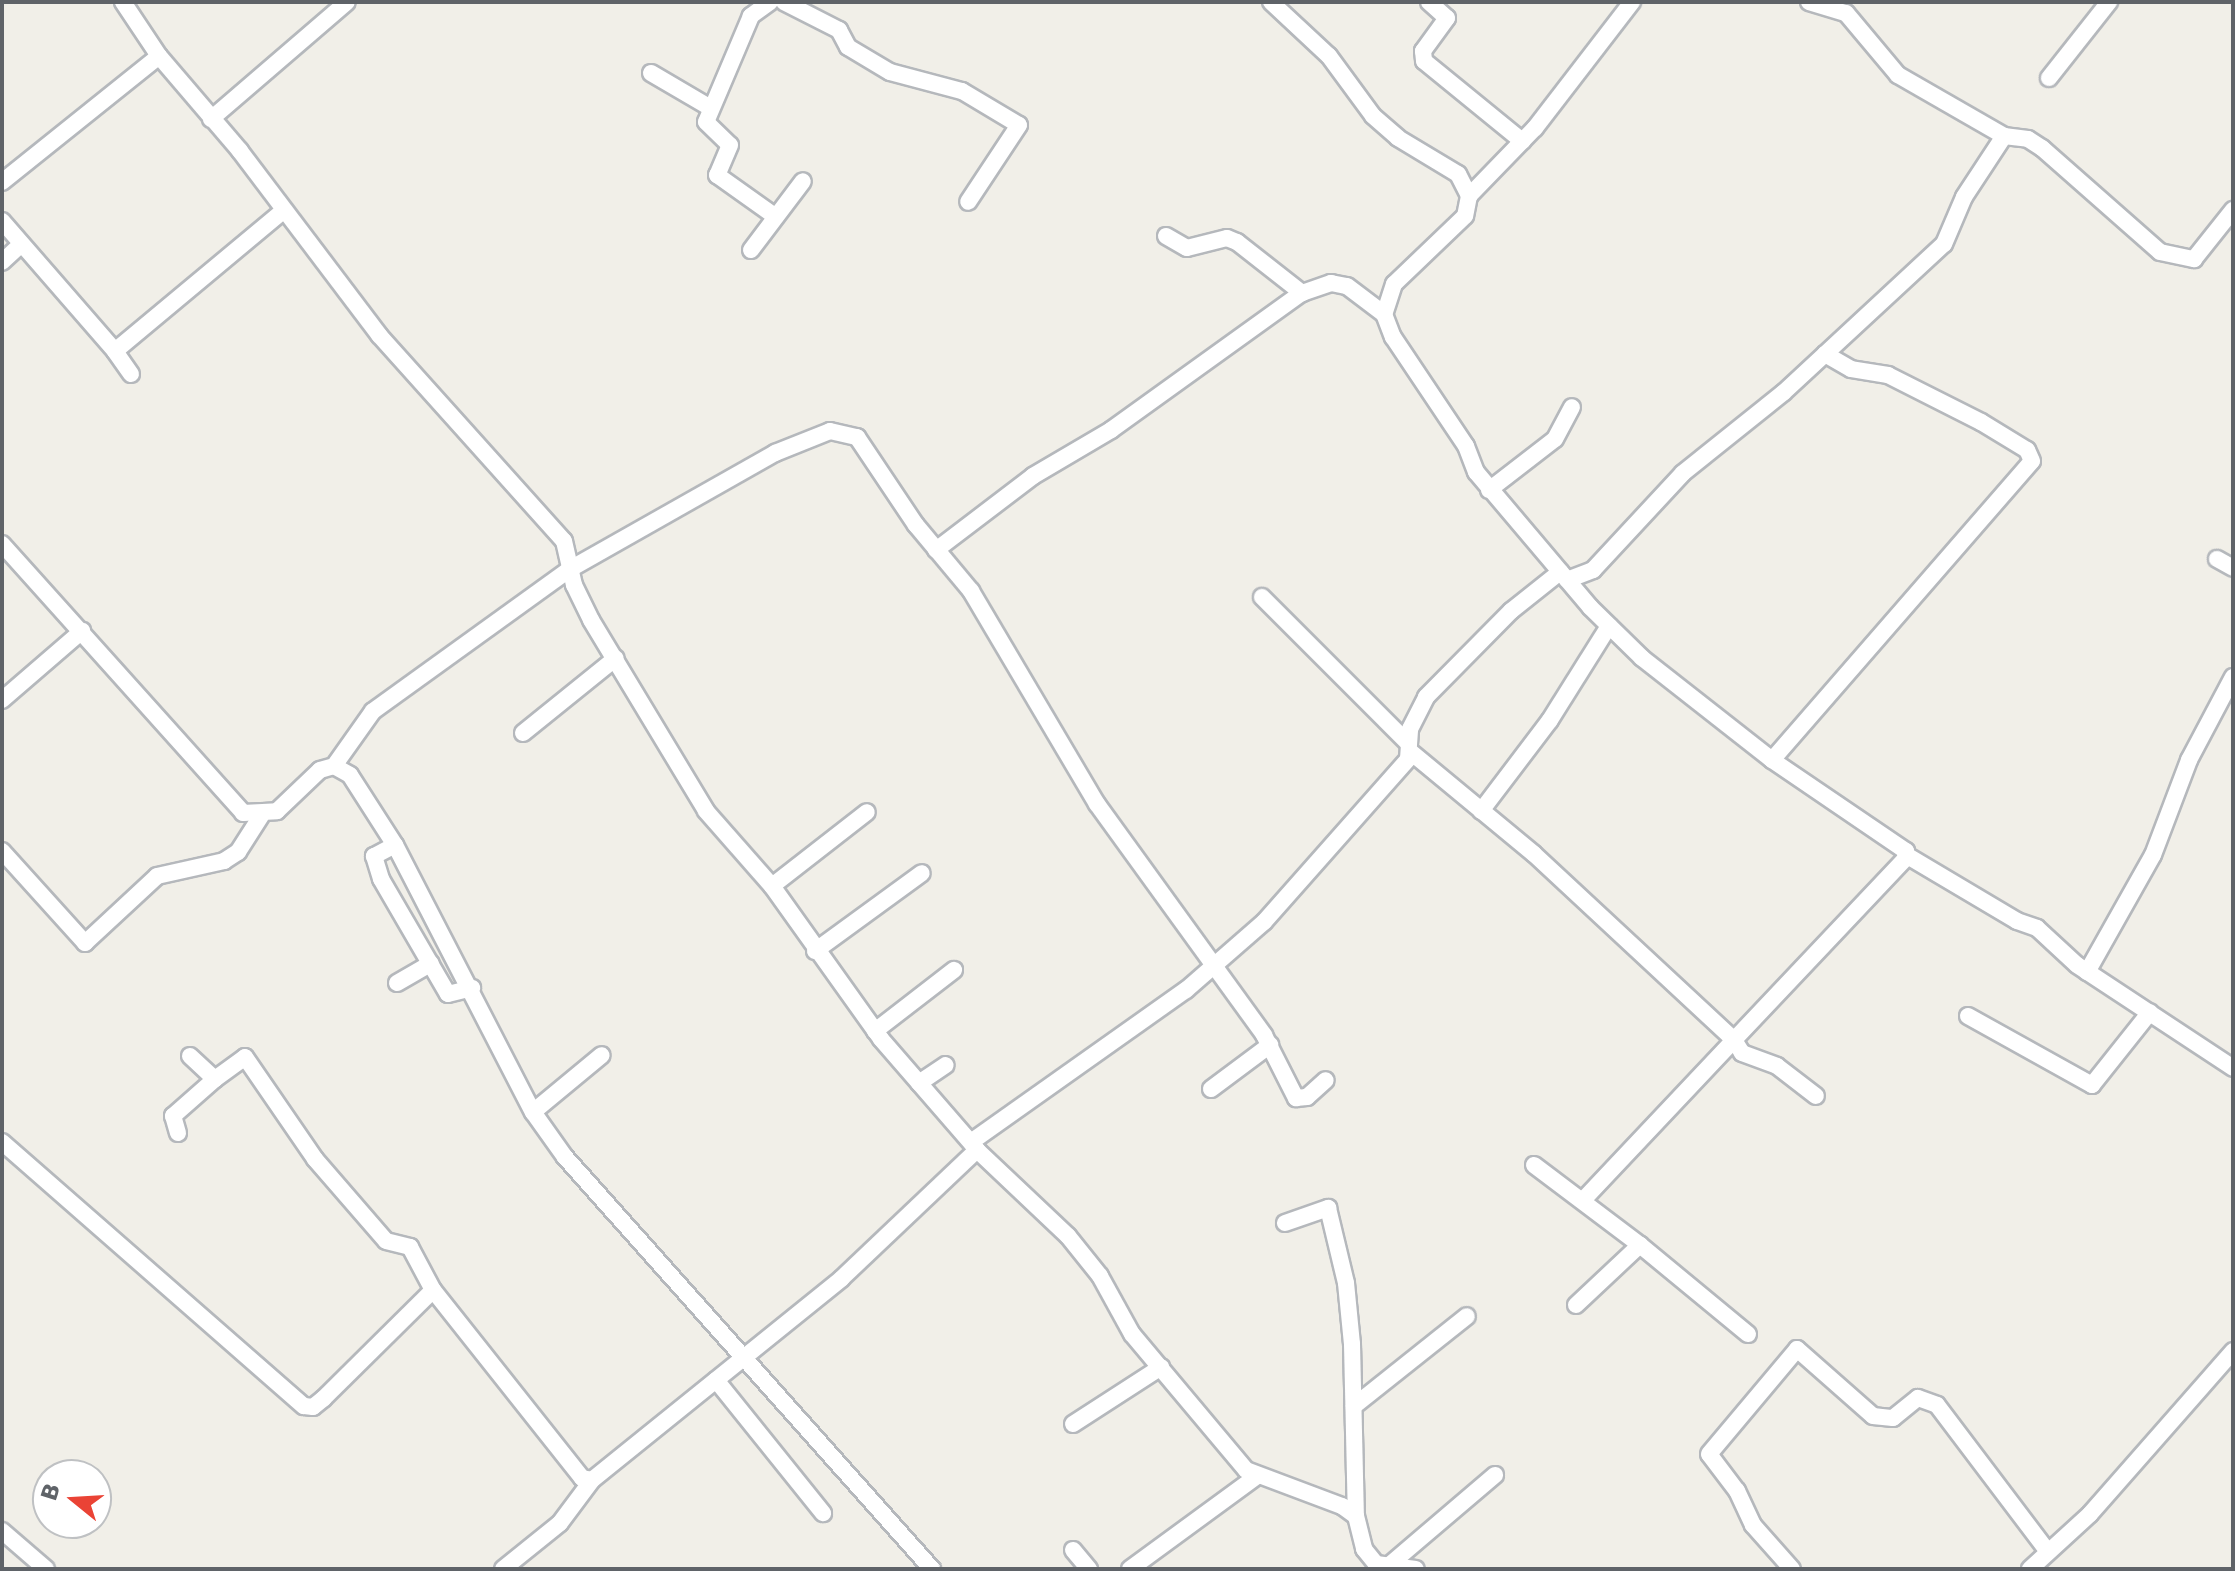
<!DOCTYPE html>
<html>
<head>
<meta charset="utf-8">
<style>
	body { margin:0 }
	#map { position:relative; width:2235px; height:1571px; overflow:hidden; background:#f1efe8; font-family:"DejaVu Sans",sans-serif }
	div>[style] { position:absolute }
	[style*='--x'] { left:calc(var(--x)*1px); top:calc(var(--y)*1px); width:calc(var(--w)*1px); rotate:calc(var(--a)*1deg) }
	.roads { filter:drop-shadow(2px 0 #b5b8bc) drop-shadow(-2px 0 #b5b8bc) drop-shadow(0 2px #b5b8bc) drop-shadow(0 -2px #b5b8bc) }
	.street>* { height:16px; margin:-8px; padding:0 8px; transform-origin:8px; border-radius:8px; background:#fff }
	span { translate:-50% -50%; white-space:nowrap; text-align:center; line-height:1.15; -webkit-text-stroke:6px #fff; paint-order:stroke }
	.frame { position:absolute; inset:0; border:4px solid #5f6368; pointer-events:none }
	.north { position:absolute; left:32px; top:1459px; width:80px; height:80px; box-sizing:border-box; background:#fff; border:2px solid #bfc1c3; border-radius:50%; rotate:288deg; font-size:22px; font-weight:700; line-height:32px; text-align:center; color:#5f6368 }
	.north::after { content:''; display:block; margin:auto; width:28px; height:36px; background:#ea4335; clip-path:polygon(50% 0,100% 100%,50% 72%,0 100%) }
</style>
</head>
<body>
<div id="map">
	<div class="roads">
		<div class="street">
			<div style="--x:123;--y:2;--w:65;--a:56.3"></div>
			<div style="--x:159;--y:56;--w:125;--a:49.5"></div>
			<div style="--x:240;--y:151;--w:231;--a:52.9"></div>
			<div style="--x:379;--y:335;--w:277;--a:48.1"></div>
			<div style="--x:564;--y:541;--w:45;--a:77.2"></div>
			<div style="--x:574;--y:585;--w:39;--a:64"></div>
			<div style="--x:591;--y:620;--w:223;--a:58.9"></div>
			<div style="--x:706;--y:811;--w:100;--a:48.7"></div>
			<div style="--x:772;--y:886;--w:188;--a:54.5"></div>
			<div style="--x:881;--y:1039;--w:147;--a:49.1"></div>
			<div style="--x:977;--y:1150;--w:125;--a:43.4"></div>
			<div style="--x:1068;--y:1236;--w:51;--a:51.3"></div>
			<div style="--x:1100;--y:1276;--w:66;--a:61.1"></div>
			<div style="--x:1132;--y:1334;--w:177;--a:50"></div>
			<div style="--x:1246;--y:1470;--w:103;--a:20.6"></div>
			<div style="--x:1342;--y:1506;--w:17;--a:36"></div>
			<div style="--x:1356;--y:1516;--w:34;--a:76"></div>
			<div style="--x:1364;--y:1549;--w:19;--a:51"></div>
			<div style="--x:1376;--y:1564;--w:40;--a:7.1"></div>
			<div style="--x:770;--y:2;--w:24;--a:144"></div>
			<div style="--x:751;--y:16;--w:115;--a:113"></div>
			<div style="--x:706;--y:122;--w:33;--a:44"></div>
			<div style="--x:730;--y:145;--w:33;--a:113"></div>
			<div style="--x:717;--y:175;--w:72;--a:35.4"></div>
			<div style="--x:784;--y:2;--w:62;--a:27"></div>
			<div style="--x:839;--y:30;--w:19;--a:62"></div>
			<div style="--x:848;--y:47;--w:49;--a:30.8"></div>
			<div style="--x:890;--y:72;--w:74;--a:14.8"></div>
			<div style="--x:962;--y:91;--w:66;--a:30.8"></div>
			<div style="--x:1019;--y:125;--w:92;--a:123.5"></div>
			<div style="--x:1271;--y:2;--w:79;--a:43"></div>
			<div style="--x:1329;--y:56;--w:74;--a:53.7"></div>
			<div style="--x:1373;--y:116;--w:33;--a:41"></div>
			<div style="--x:1398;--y:138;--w:70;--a:31"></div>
			<div style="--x:1458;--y:174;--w:25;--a:63"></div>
			<div style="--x:1469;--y:196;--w:20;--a:101"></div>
			<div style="--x:1465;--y:216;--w:98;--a:136.2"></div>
			<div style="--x:1394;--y:284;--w:32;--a:108"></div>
			<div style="--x:1384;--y:314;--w:25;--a:69"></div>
			<div style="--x:1393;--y:337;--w:131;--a:56.2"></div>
			<div style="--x:1466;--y:446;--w:28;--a:69"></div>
			<div style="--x:1476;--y:472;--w:177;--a:49.8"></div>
			<div style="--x:1590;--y:607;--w:73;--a:44.4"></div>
			<div style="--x:1642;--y:658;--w:165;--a:38.1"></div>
			<div style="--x:1772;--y:760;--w:162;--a:34.2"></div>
			<div style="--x:1906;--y:851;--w:8;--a:97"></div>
			<div style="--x:1905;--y:859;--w:249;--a:133.4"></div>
			<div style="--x:1734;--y:1040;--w:15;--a:58"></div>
			<div style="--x:1742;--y:1053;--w:37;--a:20"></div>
			<div style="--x:1777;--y:1066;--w:49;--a:37.6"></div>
			<div style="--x:1429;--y:2;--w:24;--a:42"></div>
			<div style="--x:1447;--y:18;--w:41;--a:126"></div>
			<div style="--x:1423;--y:51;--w:10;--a:84"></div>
			<div style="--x:1424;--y:61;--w:127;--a:39.2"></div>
			<div style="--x:1809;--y:2;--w:39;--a:17"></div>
			<div style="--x:1846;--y:13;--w:81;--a:50"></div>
			<div style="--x:1898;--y:75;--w:122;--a:29.9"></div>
			<div style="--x:651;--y:73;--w:67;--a:30.4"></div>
			<div style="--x:2049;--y:78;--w:97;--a:-51.7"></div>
			<div style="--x:211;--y:119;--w:179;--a:-40.7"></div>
			<div style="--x:2;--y:182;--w:201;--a:-38.7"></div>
			<div style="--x:1469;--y:196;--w:95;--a:-45.9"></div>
			<div style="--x:1535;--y:128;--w:159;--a:-52.4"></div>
			<div style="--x:2;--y:221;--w:172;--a:49"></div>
			<div style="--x:1166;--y:236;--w:24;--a:30"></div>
			<div style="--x:1187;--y:248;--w:41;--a:-14"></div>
			<div style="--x:1227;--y:238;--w:11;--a:22"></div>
			<div style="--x:1237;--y:242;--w:83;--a:38.1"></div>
			<div style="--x:751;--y:250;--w:86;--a:-53"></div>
			<div style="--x:2;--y:262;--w:23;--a:-43"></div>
			<div style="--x:131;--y:374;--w:28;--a:-125"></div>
			<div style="--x:115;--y:351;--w:220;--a:-39.8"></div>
			<div style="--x:1489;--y:490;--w:83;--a:-37.7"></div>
			<div style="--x:1555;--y:439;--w:36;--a:-62"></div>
			<div style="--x:2;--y:544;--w:361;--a:48.1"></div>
			<div style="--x:243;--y:813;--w:34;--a:-3"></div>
			<div style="--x:277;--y:811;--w:59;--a:-43.6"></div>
			<div style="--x:320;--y:770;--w:15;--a:-16"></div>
			<div style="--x:334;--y:766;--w:18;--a:29"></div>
			<div style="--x:350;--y:775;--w:83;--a:57.3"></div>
			<div style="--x:395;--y:845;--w:301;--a:62.7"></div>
			<div style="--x:533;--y:1112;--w:55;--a:54.6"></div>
			<div style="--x:565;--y:1157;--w:552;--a:48.31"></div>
			<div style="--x:936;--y:550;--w:122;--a:-37.3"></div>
			<div style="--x:1033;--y:476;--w:91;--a:-30.5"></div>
			<div style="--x:1111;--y:430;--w:235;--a:-35.7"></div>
			<div style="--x:1302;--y:293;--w:31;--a:-19"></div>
			<div style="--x:1331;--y:283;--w:16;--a:11"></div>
			<div style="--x:1347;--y:286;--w:46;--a:37.1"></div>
			<div style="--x:2217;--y:559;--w:18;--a:29"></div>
			<div style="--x:1567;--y:580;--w:28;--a:-21"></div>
			<div style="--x:1593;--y:570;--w:132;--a:-47.1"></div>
			<div style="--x:1683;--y:473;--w:128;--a:-38.7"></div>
			<div style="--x:1783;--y:393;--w:219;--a:-42.8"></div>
			<div style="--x:1944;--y:244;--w:51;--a:-66.9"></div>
			<div style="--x:1964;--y:197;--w:73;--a:-56.7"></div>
			<div style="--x:2004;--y:136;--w:24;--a:7"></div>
			<div style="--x:2028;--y:139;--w:17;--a:33"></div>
			<div style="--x:2042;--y:148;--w:157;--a:41.4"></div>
			<div style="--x:2160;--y:252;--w:35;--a:12"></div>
			<div style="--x:2194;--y:259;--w:63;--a:-51.5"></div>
			<div style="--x:1262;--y:597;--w:206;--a:45"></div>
			<div style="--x:2;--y:700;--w:106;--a:-40.8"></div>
			<div style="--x:523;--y:733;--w:119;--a:-38.9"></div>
			<div style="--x:1412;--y:753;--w:158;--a:39.6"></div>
			<div style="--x:1534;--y:854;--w:273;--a:42.9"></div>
			<div style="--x:1734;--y:1040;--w:220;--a:133.3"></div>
			<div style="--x:1772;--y:760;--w:396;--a:-49"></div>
			<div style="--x:2032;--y:461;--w:12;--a:-114"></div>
			<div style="--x:2027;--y:450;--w:54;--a:-148.7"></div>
			<div style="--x:1981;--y:422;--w:104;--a:-153.2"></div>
			<div style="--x:1888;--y:375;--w:37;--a:-171"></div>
			<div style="--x:1851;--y:369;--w:30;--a:-150"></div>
			<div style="--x:334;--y:766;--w:67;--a:-54.7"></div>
			<div style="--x:373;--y:711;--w:243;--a:-35.8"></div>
			<div style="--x:570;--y:569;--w:236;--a:-29.5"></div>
			<div style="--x:775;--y:453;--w:59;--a:-21.8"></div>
			<div style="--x:830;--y:431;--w:28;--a:13"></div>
			<div style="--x:857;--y:437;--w:106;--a:56.2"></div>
			<div style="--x:916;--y:525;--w:86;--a:50.2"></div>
			<div style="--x:971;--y:591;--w:247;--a:59.4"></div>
			<div style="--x:1097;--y:804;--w:285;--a:54.1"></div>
			<div style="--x:1264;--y:1035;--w:71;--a:63.1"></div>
			<div style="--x:1296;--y:1098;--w:11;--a:-5"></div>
			<div style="--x:1307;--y:1097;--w:25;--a:-42"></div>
			<div style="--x:1481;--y:811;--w:114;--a:-52.8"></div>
			<div style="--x:1550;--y:720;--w:111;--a:-57.9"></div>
			<div style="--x:395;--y:845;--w:24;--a:152"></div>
			<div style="--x:374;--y:856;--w:24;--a:73"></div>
			<div style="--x:381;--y:879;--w:133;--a:59.8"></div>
			<div style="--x:448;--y:994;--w:25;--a:-14"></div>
			<div style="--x:2;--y:851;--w:124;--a:47.9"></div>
			<div style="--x:85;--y:943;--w:98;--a:-42.9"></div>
			<div style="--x:157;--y:876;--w:69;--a:-12.6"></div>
			<div style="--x:224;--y:861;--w:17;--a:-33"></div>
			<div style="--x:238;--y:852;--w:43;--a:-57.4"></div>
			<div style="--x:1906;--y:855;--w:129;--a:30.7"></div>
			<div style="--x:2017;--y:921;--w:21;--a:19"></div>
			<div style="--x:2037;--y:928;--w:54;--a:42.8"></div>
			<div style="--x:2077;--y:965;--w:187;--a:33.4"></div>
			<div style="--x:772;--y:886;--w:120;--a:-37.9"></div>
			<div style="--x:815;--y:951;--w:132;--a:-36.1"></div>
			<div style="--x:2087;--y:972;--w:134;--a:-60.6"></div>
			<div style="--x:2153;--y:855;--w:102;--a:-69.2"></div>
			<div style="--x:2189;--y:760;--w:94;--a:-62.1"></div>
			<div style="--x:397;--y:983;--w:39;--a:-30"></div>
			<div style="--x:1968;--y:1016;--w:142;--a:29.1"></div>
			<div style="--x:2092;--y:1085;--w:93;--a:-51.5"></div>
			<div style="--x:875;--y:1031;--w:100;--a:-37.7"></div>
			<div style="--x:190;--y:1056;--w:34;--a:43"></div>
			<div style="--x:215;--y:1079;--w:37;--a:-36"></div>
			<div style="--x:245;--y:1057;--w:124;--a:55.5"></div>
			<div style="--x:315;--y:1159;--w:108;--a:49.1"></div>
			<div style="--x:386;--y:1241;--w:25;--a:14"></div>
			<div style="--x:410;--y:1247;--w:49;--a:61.9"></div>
			<div style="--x:433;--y:1290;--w:240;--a:51.6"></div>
			<div style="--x:582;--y:1478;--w:10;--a:11"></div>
			<div style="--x:592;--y:1480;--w:321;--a:-38.9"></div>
			<div style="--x:842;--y:1278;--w:186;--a:-43.5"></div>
			<div style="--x:919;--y:1083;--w:32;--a:-34"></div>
			<div style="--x:1211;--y:1089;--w:74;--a:-36.7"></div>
			<div style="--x:533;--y:1112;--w:89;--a:-39.6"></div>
			<div style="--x:178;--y:1133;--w:18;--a:-106"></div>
			<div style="--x:173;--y:1116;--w:56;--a:-41.4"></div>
			<div style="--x:2;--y:1142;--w:401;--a:41.2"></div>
			<div style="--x:304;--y:1406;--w:9;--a:6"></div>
			<div style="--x:313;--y:1407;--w:14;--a:-39"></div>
			<div style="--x:324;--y:1398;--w:153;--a:-44.7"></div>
			<div style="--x:971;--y:1142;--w:263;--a:-35.3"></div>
			<div style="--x:1186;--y:990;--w:103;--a:-41.1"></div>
			<div style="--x:1264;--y:922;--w:217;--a:-48.5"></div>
			<div style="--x:1408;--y:759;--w:30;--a:-86"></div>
			<div style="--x:1410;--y:729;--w:36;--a:-63"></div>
			<div style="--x:1426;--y:697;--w:121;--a:-45.3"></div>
			<div style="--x:1511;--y:611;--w:63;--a:-38.5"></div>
			<div style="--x:1534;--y:1165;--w:133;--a:37"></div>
			<div style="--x:1285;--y:1223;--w:46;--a:-19.2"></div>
			<div style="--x:1328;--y:1208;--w:77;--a:76.5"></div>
			<div style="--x:1346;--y:1283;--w:61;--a:84.4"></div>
			<div style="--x:1352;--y:1344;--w:172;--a:88.7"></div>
			<div style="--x:1576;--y:1305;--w:88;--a:-43.2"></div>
			<div style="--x:1640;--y:1245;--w:140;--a:39.5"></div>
			<div style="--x:716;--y:1380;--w:171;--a:51.2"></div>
			<div style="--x:1354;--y:1406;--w:144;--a:-38.5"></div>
			<div style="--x:1073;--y:1424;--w:105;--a:-32.9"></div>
			<div style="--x:2;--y:1531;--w:58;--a:40.8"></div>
			<div style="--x:1073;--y:1550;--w:25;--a:50"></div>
			<div style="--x:1387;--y:1567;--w:142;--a:-40.4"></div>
			<div style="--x:503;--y:1569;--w:73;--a:-38.9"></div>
			<div style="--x:560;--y:1523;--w:54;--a:-53.3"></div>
			<div style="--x:1130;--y:1569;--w:157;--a:-36.2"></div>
			<div style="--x:1792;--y:1569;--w:59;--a:-131.6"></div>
			<div style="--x:1753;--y:1525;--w:38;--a:-115"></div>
			<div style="--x:1737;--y:1491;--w:46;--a:-127.1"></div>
			<div style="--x:1709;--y:1454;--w:137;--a:-50"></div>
			<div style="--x:1797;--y:1349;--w:101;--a:41.4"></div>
			<div style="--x:1873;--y:1416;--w:20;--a:6"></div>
			<div style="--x:1893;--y:1418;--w:32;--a:-39"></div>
			<div style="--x:1918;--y:1398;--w:20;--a:20"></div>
			<div style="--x:1937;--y:1405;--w:184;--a:52.9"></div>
			<div style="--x:2030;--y:1569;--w:81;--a:-42.5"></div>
			<div style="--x:2090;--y:1514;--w:217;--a:-48.7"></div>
		</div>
	</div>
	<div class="frame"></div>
	<div class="north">B</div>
</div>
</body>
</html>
